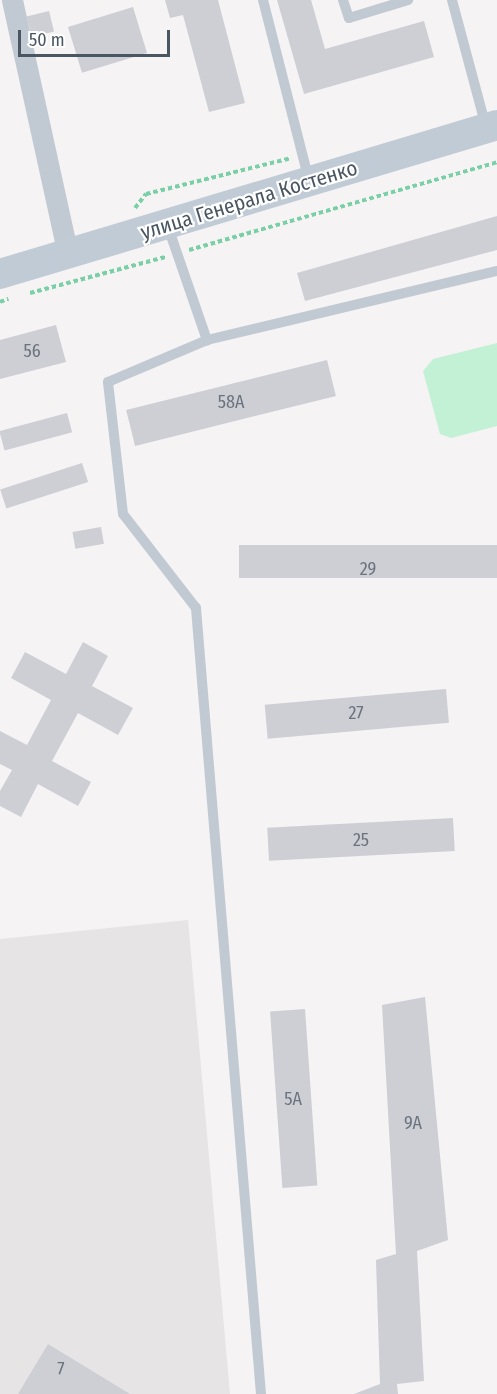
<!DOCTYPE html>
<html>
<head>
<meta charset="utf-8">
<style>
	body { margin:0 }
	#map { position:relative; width:497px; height:1394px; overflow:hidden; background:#f5f3f3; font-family:"Fira Sans Condensed",sans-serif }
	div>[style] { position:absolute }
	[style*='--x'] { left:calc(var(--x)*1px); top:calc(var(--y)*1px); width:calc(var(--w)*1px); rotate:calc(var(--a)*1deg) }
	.education>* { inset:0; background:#e6e4e5 }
	.green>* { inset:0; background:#c3f1d5 }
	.building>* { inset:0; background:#cdcfd5; transform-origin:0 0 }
	.path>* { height:4px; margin-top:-2px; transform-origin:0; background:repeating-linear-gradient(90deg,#7ad0a6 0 4.5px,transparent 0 7.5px) }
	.service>* { height:10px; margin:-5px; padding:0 5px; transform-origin:5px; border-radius:5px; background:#c1cad2 }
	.minor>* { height:21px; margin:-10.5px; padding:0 10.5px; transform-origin:10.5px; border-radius:10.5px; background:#c1cad2 }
	.secondary>* { height:30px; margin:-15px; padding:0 15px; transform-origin:15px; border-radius:15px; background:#c1cbd6 }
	span { translate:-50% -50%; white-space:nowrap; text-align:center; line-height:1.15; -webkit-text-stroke:4.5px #fff; paint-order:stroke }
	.number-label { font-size:18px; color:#6b747e }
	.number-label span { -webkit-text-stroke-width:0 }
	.street-label { font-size:21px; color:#4a5661 }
	.scale { position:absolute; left:18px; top:30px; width:152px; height:27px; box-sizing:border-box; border:3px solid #4a5661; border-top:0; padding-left:8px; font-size:18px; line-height:21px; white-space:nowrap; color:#4a5661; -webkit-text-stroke:4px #fff; paint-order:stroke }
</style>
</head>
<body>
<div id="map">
	<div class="education">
		<div style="clip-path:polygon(188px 920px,230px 1394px,0 1394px,0 939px)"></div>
	</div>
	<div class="green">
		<div style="clip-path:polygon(497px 343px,497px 426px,451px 438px,440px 434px,423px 371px,433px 359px)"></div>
	</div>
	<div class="building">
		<div style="clip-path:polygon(165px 0,218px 0,245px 103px,209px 112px,183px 15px,170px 18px)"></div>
		<div style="clip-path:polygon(277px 0,311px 0,325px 49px,424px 21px,434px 57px,304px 94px)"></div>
		<div style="left:133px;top:7px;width:48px;height:68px;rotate:73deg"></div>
		<div style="left:49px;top:11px;width:21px;height:23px;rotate:76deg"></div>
		<div style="clip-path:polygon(497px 216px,497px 250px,305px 301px,297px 273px)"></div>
		<div style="clip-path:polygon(56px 325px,66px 362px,0 379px,0 340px)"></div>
		<div style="left:327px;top:360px;width:37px;height:207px;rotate:76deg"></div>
		<div style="left:67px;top:413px;width:20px;height:70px;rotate:75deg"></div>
		<div style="left:82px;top:463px;width:20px;height:86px;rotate:72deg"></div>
		<div style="left:101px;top:527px;width:17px;height:29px;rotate:80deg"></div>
		<div style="left:497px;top:545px;width:33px;height:258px;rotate:90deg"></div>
		<div style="clip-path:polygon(83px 642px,108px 656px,92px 686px,133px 708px,118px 735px,78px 713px,52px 761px,91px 782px,78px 806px,38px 784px,21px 817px,0 806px,0 791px,12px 770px,0 764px,0 731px,27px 745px,51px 700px,11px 678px,25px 652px,66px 674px)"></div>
		<div style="left:446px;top:689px;width:34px;height:182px;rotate:85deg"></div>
		<div style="left:453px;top:818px;width:33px;height:186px;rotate:87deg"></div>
		<div style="clip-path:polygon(425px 997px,448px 1240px,417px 1251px,424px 1381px,397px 1384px,398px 1394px,354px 1394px,380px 1384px,376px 1260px,396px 1254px,382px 1005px)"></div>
		<div style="left:305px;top:1009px;width:177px;height:35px;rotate:86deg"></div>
		<div style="clip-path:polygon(48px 1344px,130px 1394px,18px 1394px)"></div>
	</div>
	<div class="path">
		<div style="--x:135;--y:208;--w:18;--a:-52"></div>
		<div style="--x:146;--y:194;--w:149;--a:-13.9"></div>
		<div style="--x:189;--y:250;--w:320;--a:-15.9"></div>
		<div style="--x:30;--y:293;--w:140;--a:-14.9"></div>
		<div style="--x:0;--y:302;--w:9;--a:-21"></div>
	</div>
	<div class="service">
		<div style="--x:263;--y:0;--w:186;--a:75.7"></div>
		<div style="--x:343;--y:0;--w:19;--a:72"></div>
		<div style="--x:349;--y:18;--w:62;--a:-17"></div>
		<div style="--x:452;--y:0;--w:131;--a:75"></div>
		<div style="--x:168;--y:227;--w:120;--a:71"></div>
		<div style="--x:261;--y:1394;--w:789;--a:-94.73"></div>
		<div style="--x:196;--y:608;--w:119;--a:-127.8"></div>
		<div style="--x:123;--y:514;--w:133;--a:-96.5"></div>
		<div style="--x:108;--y:382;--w:108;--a:-23"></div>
		<div style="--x:207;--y:340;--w:298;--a:-13.4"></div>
	</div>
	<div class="minor">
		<div style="--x:12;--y:0;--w:261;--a:77.6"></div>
	</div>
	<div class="secondary">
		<div style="--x:0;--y:274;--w:519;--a:-16.69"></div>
	</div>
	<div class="number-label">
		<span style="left:32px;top:351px">56</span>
		<span style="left:231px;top:402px">58А</span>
		<span style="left:368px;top:569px">29</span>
		<span style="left:356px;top:713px">27</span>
		<span style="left:361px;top:840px">25</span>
		<span style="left:293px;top:1099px">5А</span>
		<span style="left:413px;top:1123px">9А</span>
		<span style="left:61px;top:1369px">7</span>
	</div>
	<div class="street-label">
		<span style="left:249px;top:200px;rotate:-17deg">улица Генерала Костенко</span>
	</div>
	<div class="scale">50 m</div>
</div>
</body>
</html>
